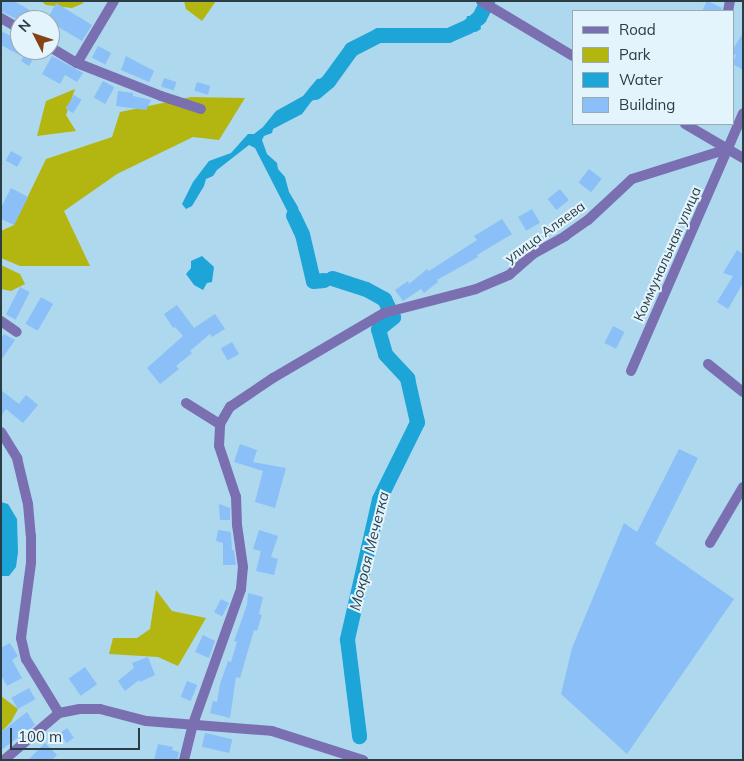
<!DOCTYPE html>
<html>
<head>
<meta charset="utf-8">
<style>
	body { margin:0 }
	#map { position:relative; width:744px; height:761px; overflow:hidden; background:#add8ee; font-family:Mulish,sans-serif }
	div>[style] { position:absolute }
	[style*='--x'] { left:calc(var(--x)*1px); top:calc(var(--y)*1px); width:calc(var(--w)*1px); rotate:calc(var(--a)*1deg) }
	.green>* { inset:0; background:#b3b611 }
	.water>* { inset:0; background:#1ea5d8 }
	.river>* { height:15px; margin:-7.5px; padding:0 7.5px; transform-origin:7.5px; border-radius:7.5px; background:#1ea5d8 }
	.building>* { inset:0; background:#8bbff7; transform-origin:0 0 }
	.minor>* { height:10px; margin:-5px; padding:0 5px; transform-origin:5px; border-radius:5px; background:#7a6fb1 }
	span { translate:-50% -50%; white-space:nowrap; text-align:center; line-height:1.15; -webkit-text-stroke:4px #e3f4fd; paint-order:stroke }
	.street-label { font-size:14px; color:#2a3c44 }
	.water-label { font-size:15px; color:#27404d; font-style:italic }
	.frame { position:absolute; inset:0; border:2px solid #2a3c44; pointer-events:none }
	.legend { position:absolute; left:572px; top:10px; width:162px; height:115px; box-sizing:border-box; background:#e3f4fd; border:1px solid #99aab3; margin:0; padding:6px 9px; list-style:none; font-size:15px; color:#2a3c44 }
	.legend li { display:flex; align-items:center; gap:10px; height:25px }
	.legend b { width:25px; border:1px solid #99aab3 }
	.north { position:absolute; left:10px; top:10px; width:50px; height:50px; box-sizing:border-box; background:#e3f4fd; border:1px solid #99aab3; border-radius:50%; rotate:311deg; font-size:14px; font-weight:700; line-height:20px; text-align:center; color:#2a3c44 }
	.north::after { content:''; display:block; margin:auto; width:18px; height:22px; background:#864314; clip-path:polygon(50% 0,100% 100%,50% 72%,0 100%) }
	.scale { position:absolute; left:10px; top:728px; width:130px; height:22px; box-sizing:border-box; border:2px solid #2a3c44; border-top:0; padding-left:6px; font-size:15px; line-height:18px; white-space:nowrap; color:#2a3c44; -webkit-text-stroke:4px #e3f4fd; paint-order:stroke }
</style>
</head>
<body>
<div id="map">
	<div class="green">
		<div style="clip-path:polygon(41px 1px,80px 1px,84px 3px,72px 8px,46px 5px)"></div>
		<div style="clip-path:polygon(184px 1px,216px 1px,202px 21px,186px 9px)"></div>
		<div style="clip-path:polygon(75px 89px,66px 115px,76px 131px,37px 136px,46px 101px)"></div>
		<div style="clip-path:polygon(191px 97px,245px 98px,219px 140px,193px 137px,117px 174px,64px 211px,90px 266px,20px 266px,1px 258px,1px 231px,14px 225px,46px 159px,112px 137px,120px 112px)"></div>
		<div style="clip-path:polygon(1px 265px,20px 274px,25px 284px,11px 291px,1px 289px)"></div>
		<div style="clip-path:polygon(156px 590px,172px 611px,206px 618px,178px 666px,158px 657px,109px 654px,113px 638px,137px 638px,150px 629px)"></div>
		<div style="clip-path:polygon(1px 696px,18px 709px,11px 722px,1px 732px)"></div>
	</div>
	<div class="water">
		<div style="clip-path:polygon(476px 10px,486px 16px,480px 24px,481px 29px,476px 32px,463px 30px,462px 23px,466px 21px,467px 16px,471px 16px)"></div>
		<div style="clip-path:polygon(327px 78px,331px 80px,331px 85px,311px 102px,302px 114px,273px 129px,272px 133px,264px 136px,262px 140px,267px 154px,277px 163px,278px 169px,285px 177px,289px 192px,298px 207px,304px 233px,299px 234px,255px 148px,249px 145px,217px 170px,213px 176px,206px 179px,204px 186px,192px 206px,186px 209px,182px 204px,193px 182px,209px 161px,231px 153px,248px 134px,254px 134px,263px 127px,276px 111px,303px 96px,317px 79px)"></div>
		<div style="clip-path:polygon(202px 256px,214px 267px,212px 282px,207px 283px,203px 290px,194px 285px,186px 274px,191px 268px,191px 261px)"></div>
		<div style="clip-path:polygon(1px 502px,8px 504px,17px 519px,18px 552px,16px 567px,9px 576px,1px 576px)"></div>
	</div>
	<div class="river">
		<div style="--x:315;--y:92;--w:17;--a:-40"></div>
		<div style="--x:328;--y:81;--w:39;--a:-54"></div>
		<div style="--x:351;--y:49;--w:30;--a:-27"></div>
		<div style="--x:378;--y:35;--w:70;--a:0"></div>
		<div style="--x:448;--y:35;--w:22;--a:-24"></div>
		<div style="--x:468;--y:26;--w:14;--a:-39"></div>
		<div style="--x:479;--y:17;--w:18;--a:-63"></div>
		<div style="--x:293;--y:215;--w:21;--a:65"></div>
		<div style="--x:302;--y:234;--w:48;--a:76.8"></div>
		<div style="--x:313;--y:281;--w:11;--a:-5"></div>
		<div style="--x:332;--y:278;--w:36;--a:18"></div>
		<div style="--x:366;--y:289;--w:21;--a:29"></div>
		<div style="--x:384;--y:299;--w:20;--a:63"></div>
		<div style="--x:393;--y:317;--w:19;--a:141"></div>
		<div style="--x:378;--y:329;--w:26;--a:74"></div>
		<div style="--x:385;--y:354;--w:33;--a:47"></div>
		<div style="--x:407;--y:378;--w:45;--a:77.2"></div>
		<div style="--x:417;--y:422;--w:86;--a:116.3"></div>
		<div style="--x:379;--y:499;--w:144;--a:102.9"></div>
		<div style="--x:347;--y:639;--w:98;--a:82.9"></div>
	</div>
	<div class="building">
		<div style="clip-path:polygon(1px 1px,14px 1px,47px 20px,56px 3px,92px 25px,82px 41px,50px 22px,50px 20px,20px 21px,1px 11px)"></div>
		<div style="clip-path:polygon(707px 1px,722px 8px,721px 11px,702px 11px)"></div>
		<div style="clip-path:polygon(1px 31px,20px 41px,20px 50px,38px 50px,29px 66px,21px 61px,23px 57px,1px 45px)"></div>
		<div style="clip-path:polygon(743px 33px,743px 70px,733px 64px,736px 55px,733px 54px,733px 49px)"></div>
		<div style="left:98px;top:46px;width:15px;height:13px;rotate:28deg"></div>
		<div style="clip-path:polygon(52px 56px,83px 73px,77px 82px,65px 75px,60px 84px,42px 74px)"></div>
		<div style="clip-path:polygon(126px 56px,154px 71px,149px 82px,121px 70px)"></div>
		<div style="left:164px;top:78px;width:13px;height:9px;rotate:18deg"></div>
		<div style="left:103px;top:81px;width:13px;height:19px;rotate:29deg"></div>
		<div style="left:197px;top:82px;width:14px;height:9px;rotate:17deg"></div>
		<div style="clip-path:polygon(118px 91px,133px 93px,133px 96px,151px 100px,146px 110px,116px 106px)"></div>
		<div style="left:74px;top:95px;width:9px;height:16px;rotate:32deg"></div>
		<div style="left:11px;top:151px;width:13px;height:11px;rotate:29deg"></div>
		<div style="left:589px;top:169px;width:16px;height:17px;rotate:38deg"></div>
		<div style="clip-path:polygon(11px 188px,28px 197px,14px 225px,1px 219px,1px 208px)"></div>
		<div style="left:560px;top:189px;width:14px;height:16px;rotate:51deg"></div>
		<div style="left:532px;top:209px;width:16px;height:16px;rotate:60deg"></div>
		<div style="clip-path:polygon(502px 219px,512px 234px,477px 255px,478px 257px,437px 280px,438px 282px,424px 293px,421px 289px,403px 301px,395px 290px,408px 281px,409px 284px,427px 269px,429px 271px,477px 240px,474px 236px)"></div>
		<div style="clip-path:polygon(737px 250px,743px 254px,743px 283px,728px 309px,717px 302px,733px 276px,723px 273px)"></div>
		<div style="left:20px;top:287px;width:11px;height:31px;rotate:27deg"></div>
		<div style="left:41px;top:297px;width:14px;height:31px;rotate:30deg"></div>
		<div style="clip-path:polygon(177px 305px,194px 328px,215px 314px,225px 329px,212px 337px,210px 334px,190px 351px,192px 353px,176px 366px,179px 369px,160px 384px,147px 368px,183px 336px,175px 327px,173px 328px,164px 314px)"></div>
		<div style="left:613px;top:326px;width:13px;height:19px;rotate:27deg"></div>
		<div style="clip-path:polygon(4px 334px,15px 340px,1px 360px,1px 338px)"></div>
		<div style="left:232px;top:342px;width:14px;height:13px;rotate:60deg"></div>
		<div style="clip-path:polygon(1px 390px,19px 404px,26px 395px,38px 405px,23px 423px,6px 409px,1px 416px)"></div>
		<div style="clip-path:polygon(240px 444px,257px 450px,253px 462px,286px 468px,275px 508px,255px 502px,263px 471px,234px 462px)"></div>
		<div style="clip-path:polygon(679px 449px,698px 458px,655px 544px,734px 599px,627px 754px,561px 694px,572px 648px,624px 523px,637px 532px)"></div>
		<div style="clip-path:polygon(219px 504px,230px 508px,230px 520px,220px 520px)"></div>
		<div style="clip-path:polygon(218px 530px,231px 532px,232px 550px,234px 550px,236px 565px,223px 565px,223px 543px,216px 541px)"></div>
		<div style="clip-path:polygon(259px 530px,278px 536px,271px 557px,278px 559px,274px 575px,256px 571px,261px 551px,253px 549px)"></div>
		<div style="clip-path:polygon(248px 593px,263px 597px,259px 614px,262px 615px,257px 631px,254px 630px,240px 678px,236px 677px,230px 718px,210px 713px,213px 701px,217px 702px,220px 684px,228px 661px,231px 662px,237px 642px,234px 641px,247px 605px)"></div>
		<div style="left:221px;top:599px;width:9px;height:15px;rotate:27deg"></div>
		<div style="clip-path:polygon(203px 635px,215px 641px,209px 658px,195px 652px)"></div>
		<div style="clip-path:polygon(10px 643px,18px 656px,12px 660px,22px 678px,7px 686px,1px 675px,1px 648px)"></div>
		<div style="clip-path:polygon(148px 657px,155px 675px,140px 682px,139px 680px,125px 691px,118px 681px,134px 668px,132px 663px)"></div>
		<div style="left:85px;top:667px;width:21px;height:20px;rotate:55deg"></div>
		<div style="left:187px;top:681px;width:11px;height:17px;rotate:22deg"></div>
		<div style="left:29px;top:688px;width:13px;height:20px;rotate:61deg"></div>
		<div style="clip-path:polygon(27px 712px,35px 725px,1px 750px,1px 732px)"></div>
		<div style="left:67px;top:728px;width:12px;height:9px;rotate:55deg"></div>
		<div style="left:205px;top:733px;width:28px;height:14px;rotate:13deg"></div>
		<div style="clip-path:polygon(45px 743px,57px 755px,52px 760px,28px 760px)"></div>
		<div style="clip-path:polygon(158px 744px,173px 747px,172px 750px,179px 752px,177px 760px,154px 760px)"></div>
	</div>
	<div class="minor">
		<div style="--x:481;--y:1;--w:107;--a:30.9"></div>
		<div style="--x:728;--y:11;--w:10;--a:-79"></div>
		<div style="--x:1;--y:18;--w:22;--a:30"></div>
		<div style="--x:50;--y:47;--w:31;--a:31"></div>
		<div style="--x:77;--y:63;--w:90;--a:21.4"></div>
		<div style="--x:161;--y:96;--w:42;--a:18"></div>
		<div style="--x:77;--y:63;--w:72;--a:-59.2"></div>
		<div style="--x:685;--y:124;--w:67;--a:30.4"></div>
		<div style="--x:1;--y:321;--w:19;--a:35"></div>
		<div style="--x:708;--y:364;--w:45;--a:38.7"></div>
		<div style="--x:631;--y:371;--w:281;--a:-66.5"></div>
		<div style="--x:186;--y:403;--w:40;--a:32"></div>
		<div style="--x:1;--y:432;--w:31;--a:58"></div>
		<div style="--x:17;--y:458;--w:47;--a:76.6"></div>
		<div style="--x:28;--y:504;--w:32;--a:85"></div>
		<div style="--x:31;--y:536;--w:27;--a:90"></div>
		<div style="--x:31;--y:563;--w:76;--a:97.6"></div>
		<div style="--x:21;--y:638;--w:22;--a:77"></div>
		<div style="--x:26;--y:659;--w:63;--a:58.6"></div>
		<div style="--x:710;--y:543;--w:65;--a:-59.5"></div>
		<div style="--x:4;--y:760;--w:72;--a:-40.5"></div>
		<div style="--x:59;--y:713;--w:21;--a:-11"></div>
		<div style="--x:80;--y:709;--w:20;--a:0"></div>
		<div style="--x:100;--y:709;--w:48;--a:14.6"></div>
		<div style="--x:146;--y:721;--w:126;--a:4.5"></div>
		<div style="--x:272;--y:731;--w:96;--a:17.7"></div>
		<div style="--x:184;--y:760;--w:37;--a:-76"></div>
		<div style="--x:193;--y:724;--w:143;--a:-70.4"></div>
		<div style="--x:241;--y:589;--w:22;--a:-85"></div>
		<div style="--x:243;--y:567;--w:42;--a:-98.1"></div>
		<div style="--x:237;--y:525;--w:28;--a:-92"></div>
		<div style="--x:236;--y:497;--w:54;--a:-108.4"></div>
		<div style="--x:219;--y:446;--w:22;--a:-87"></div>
		<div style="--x:220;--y:424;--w:20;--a:-60"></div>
		<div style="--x:230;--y:407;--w:52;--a:-34"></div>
		<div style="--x:273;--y:378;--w:129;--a:-30.4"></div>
		<div style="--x:384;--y:313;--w:95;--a:-14.6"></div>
		<div style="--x:476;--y:289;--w:36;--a:-23"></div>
		<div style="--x:509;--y:275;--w:32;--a:-41"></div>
		<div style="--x:533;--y:254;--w:37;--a:-29"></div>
		<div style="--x:565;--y:236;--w:28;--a:-35"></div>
		<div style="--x:588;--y:220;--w:60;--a:-43"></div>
		<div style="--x:632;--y:179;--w:101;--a:-17.4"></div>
	</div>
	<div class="street-label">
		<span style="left:545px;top:232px;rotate:-36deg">улица Аляева</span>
		<span style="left:667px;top:254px;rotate:-66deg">Коммунальная улица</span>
	</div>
	<div class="water-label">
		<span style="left:369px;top:551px;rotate:-76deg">Мокрая Мечетка</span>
	</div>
	<div class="frame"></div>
	<ul class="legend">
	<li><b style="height:6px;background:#7a6fb1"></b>Road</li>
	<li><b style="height:14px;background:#b3b611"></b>Park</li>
	<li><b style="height:14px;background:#1ea5d8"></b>Water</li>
	<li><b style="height:14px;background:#8bbff7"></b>Building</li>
	</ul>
	<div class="north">N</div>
	<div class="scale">100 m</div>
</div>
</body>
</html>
